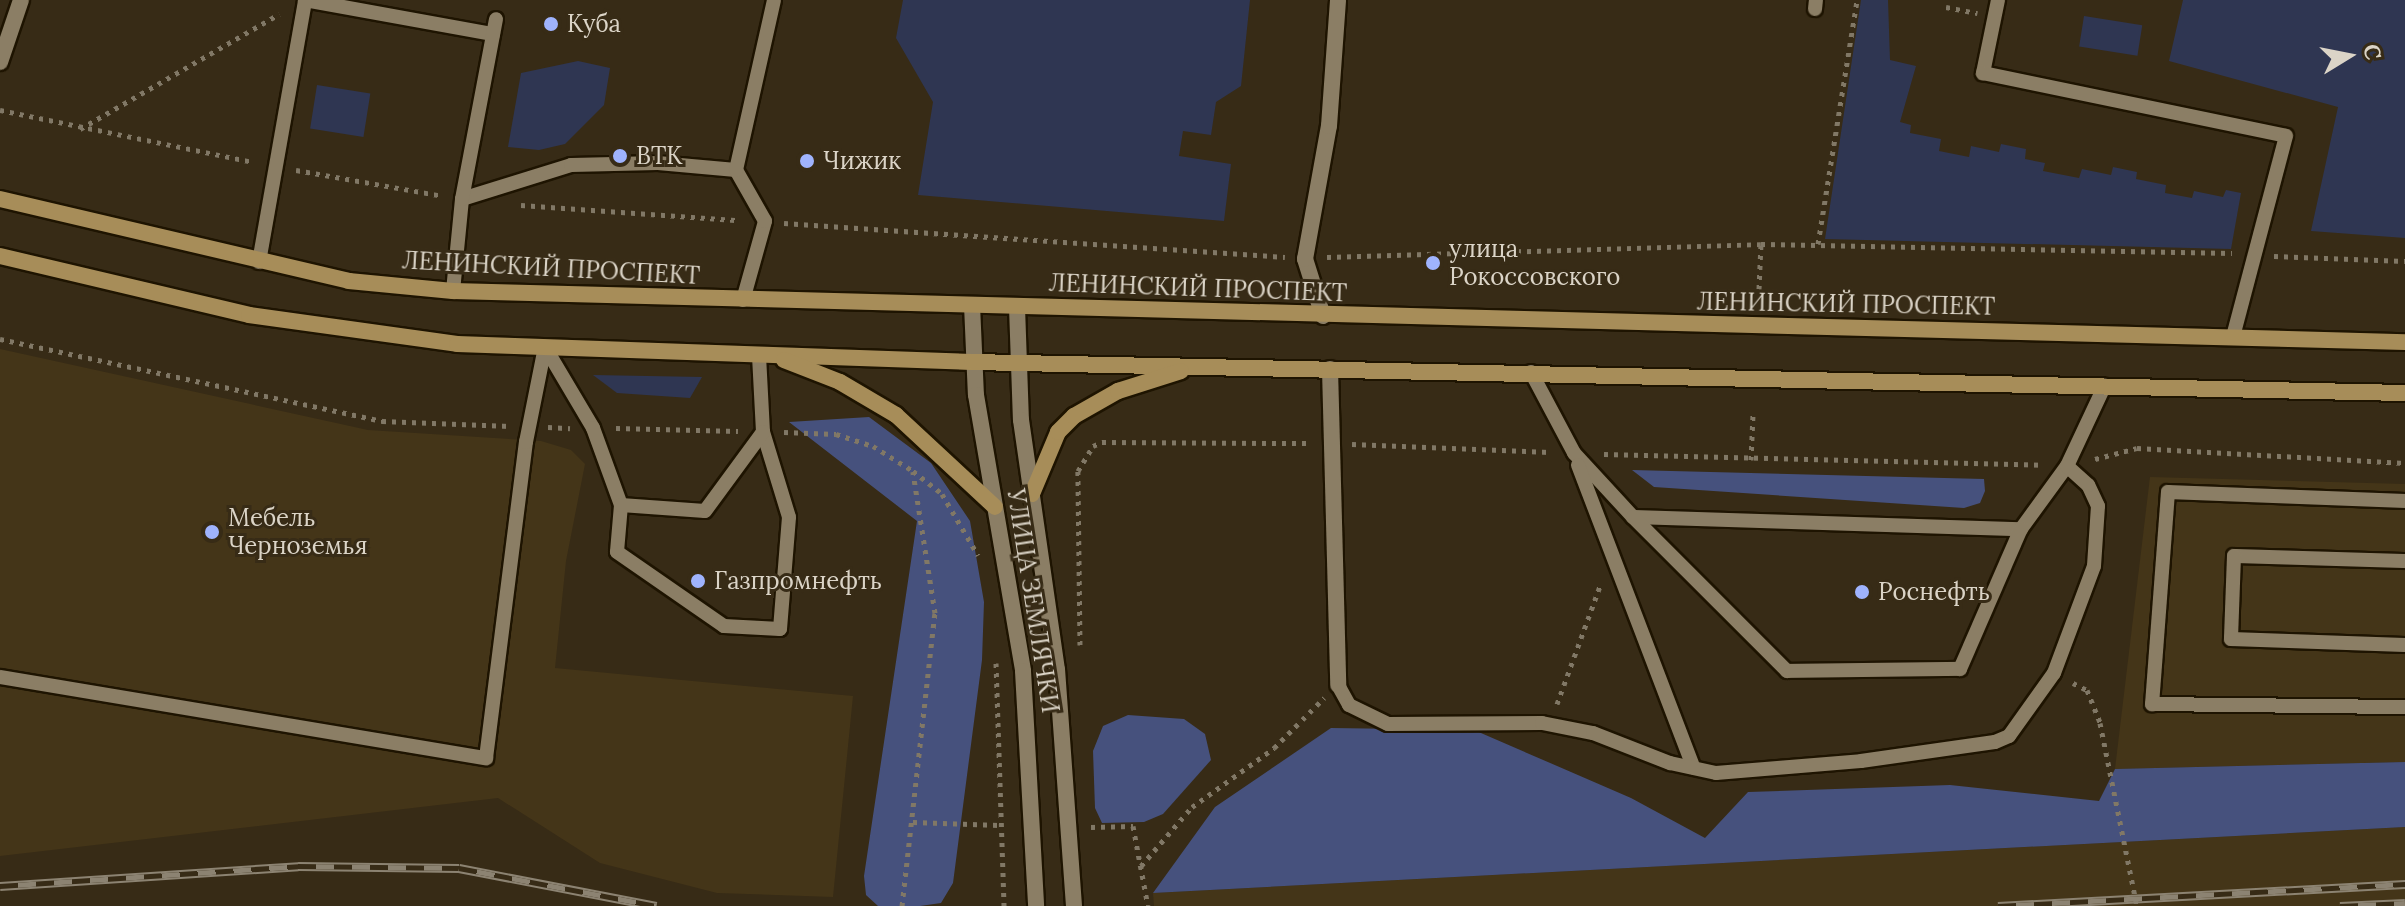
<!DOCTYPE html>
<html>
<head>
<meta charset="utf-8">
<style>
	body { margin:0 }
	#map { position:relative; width:2405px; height:906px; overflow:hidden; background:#372b16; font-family:Lora,serif }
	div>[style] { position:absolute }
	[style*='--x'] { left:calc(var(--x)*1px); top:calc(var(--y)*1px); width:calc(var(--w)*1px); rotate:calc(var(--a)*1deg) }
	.built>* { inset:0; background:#443518 }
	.green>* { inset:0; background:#2f3652; transform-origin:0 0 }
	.forest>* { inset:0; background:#46517d }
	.path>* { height:5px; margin-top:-2.5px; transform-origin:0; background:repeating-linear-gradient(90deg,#817866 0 4px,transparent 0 10px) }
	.roads { filter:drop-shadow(2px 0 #1e1401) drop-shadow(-2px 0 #1e1401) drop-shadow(0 2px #1e1401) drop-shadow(0 -2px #1e1401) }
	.service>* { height:14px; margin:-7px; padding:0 7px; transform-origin:7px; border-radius:7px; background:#8b7e65 }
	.minor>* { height:16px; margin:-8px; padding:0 8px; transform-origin:8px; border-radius:8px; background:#8b7e65 }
	.tertiary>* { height:16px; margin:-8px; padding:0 8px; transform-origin:8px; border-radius:8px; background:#8b7e65 }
	.secondary>* { height:16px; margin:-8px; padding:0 8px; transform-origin:8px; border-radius:8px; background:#a78d59 }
	.rail>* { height:9px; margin-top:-4.5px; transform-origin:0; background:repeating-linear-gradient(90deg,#372b16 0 18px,#8c8372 0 36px); box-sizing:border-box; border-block:2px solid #8c8372 }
	.dots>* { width:22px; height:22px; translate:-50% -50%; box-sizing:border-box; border:4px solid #372b16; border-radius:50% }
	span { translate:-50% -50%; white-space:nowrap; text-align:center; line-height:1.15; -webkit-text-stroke:6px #372b16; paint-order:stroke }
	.poi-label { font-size:24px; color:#dbd4c7 }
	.left { translate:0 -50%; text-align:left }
	.street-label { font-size:24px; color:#dbd4c7 }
	.north { position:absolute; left:2309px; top:16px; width:80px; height:80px; -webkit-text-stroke:6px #372b16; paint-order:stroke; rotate:80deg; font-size:22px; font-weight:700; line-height:32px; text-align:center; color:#dbd4c7 }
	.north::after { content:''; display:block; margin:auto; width:28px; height:36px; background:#dbd4c7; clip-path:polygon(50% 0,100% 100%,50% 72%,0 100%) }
</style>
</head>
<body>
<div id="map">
	<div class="built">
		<div style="clip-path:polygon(0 349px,368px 430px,541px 441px,571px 450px,585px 464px,566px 561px,555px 668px,853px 696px,833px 897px,717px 893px,600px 863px,498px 798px,0 856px)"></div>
		<div style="clip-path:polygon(2150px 477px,2405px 484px,2405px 762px,2115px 769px)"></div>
		<div style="clip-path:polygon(2405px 827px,2405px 906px,1154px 906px,1153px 893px)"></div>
	</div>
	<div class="green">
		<div style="clip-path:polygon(903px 0,1250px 0,1241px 86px,1216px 102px,1211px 135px,1183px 131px,1179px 156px,1231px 164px,1224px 221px,918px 195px,933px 102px,896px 38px)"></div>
		<div style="clip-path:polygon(1861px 0,1888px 0,1890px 60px,1916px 66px,1900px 122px,1911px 125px,1910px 133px,1941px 139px,1939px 151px,1969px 157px,1971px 146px,1999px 152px,2001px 144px,2026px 149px,2025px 159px,2045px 163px,2043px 171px,2079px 178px,2082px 169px,2111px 175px,2113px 167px,2137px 172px,2136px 179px,2166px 185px,2165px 193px,2192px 198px,2194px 191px,2223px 197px,2226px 190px,2241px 193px,2231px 249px,1825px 239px)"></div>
		<div style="clip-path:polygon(2183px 0,2405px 0,2405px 238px,2311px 231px,2338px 107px,2169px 61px)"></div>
		<div style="left:2084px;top:16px;width:59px;height:31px;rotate:9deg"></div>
		<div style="clip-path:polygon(578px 61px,610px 68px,604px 105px,565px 144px,539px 150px,508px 147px,521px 73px)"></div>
		<div style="left:317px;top:85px;width:54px;height:44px;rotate:9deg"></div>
		<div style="clip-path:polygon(593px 375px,702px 377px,690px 398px,617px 393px)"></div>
	</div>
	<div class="forest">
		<div style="clip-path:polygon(869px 417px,931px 463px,970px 521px,984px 602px,982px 660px,953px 883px,941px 903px,920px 906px,878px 906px,866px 895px,864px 876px,917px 521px,789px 422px)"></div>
		<div style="clip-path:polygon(1632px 470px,1984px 479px,1985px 491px,1980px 503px,1964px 508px,1654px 487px)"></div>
		<div style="clip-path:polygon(1128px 715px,1184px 719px,1205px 734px,1211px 760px,1163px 814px,1144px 822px,1102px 823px,1095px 808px,1093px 751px,1103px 726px)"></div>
		<div style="clip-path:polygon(1331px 728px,1474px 730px,1631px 798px,1705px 838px,1748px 792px,1950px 785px,2099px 801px,2115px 769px,2405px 762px,2405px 827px,1153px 893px,1215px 807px)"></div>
	</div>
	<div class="path">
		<div style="--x:1946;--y:7;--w:32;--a:11"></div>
		<div style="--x:0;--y:110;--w:259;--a:11.6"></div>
		<div style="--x:80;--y:129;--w:230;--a:-30"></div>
		<div style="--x:296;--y:170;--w:149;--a:10"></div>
		<div style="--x:521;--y:205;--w:218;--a:4"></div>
		<div style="--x:784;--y:223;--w:502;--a:3.88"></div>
		<div style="--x:1818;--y:244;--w:247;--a:-80.9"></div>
		<div style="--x:2274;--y:256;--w:131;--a:2.2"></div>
		<div style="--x:1327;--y:257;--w:434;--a:-1.7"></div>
		<div style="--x:1761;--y:244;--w:471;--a:1.1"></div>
		<div style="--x:1759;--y:289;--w:45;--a:-87.5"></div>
		<div style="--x:0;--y:339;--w:391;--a:12.1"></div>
		<div style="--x:382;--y:421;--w:128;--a:2.2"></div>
		<div style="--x:548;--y:427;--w:22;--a:3"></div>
		<div style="--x:616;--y:428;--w:122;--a:1.4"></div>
		<div style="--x:784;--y:432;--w:52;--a:2.2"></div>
		<div style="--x:836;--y:434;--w:39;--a:18"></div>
		<div style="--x:873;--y:446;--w:47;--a:32"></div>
		<div style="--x:913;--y:471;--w:37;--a:38"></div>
		<div style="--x:942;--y:494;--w:71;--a:59.5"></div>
		<div style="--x:1352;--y:444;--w:198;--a:2.3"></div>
		<div style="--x:1604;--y:454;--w:438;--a:1.4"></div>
		<div style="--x:2095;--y:459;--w:43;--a:-14.7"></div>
		<div style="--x:2137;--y:448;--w:268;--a:3.2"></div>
		<div style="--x:1751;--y:460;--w:46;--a:-87.5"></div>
		<div style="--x:1080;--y:645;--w:174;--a:-90.7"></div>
		<div style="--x:1078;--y:471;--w:29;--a:-59"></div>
		<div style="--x:1093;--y:446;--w:10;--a:-24"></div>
		<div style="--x:1102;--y:442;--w:208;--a:0.3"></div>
		<div style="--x:996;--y:663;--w:243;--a:88.1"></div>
		<div style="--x:2073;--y:683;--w:16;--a:27"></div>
		<div style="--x:2087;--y:690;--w:35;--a:68"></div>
		<div style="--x:2100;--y:723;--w:187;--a:78.6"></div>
		<div style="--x:1557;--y:704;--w:129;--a:-70"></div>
		<div style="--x:913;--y:822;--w:86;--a:2"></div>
		<div style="--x:1091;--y:827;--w:42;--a:-1.4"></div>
		<div style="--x:1133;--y:826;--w:81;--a:79.4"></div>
		<div style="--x:1141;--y:866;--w:78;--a:-49.2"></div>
		<div style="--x:1192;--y:807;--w:101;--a:-35.7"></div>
		<div style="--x:1274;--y:748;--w:71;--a:-45"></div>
		<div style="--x:902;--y:906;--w:295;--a:-83.6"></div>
		<div style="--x:935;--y:613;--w:143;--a:-98.9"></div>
	</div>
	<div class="roads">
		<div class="service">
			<div style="--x:305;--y:0;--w:191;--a:10.3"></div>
			<div style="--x:1998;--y:0;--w:75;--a:101.6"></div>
			<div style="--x:1983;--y:73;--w:309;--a:11.7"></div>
			<div style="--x:2286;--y:136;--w:208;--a:104.8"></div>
			<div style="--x:1815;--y:9;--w:9;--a:-84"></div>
			<div style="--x:462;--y:199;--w:114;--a:-17.3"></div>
			<div style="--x:571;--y:165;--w:87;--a:-1.3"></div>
			<div style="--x:658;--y:163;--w:78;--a:5.1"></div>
			<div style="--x:259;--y:262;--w:266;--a:-80"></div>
			<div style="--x:453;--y:291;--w:92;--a:-84.4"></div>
			<div style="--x:462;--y:199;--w:183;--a:-79.3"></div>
			<div style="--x:743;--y:300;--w:82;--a:-74.4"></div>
			<div style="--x:765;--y:221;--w:59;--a:-119.6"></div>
			<div style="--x:736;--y:170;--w:174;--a:-77.4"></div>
			<div style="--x:545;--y:347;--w:94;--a:59.3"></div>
			<div style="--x:593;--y:428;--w:82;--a:70"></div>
			<div style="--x:621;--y:505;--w:47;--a:94.9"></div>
			<div style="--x:617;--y:552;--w:130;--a:34.7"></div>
			<div style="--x:724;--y:626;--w:56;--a:3.1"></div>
			<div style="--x:780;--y:629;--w:112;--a:-85.4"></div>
			<div style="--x:789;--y:517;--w:89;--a:-107"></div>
			<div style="--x:763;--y:432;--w:77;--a:-93"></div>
			<div style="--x:1531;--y:372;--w:92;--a:62"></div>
			<div style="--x:1574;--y:453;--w:87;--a:47.3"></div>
			<div style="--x:1633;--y:517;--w:388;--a:1.8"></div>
			<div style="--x:2021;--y:529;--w:78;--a:-53.9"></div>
			<div style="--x:2067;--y:466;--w:89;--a:-64.9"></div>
			<div style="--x:1578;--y:465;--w:324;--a:69.1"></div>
			<div style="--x:2405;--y:501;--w:237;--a:-177.8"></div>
			<div style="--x:2168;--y:492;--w:213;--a:94.3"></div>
			<div style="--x:2152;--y:704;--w:253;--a:0.7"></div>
			<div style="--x:621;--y:505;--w:84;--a:4.1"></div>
			<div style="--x:705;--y:511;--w:98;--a:-53.7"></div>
			<div style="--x:1633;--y:517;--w:218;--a:45"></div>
			<div style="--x:1787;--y:671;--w:173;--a:-0.7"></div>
			<div style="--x:1960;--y:669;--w:153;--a:-66.5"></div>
			<div style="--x:2405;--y:561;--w:171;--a:-178.3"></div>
			<div style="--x:2234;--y:556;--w:83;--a:92.1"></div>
			<div style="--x:2231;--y:639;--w:174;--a:2"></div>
			<div style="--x:0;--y:677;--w:493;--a:9.5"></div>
			<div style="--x:486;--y:758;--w:319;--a:-82.8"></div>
			<div style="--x:526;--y:442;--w:97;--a:-78.7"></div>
			<div style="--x:1338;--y:685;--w:23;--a:61"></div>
			<div style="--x:1349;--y:705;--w:43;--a:26"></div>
			<div style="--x:1388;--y:724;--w:154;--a:-0.4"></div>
			<div style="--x:1542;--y:723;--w:52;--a:11.1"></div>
			<div style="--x:1593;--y:733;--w:83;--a:21.3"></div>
			<div style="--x:1670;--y:763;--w:47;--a:12.3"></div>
			<div style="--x:1716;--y:773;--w:145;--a:-4.7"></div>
			<div style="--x:1861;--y:761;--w:135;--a:-8.1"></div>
			<div style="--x:1995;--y:742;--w:15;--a:-23"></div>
			<div style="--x:2009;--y:736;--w:77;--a:-54.5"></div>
			<div style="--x:2054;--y:673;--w:114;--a:-69.5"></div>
			<div style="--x:2094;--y:566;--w:60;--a:-86.2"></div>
			<div style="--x:2098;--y:506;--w:23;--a:-115"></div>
			<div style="--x:2088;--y:485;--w:28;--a:-138"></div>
		</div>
		<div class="minor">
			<div style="--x:0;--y:62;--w:65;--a:-71.3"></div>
			<div style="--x:1323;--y:316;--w:60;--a:-107.5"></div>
			<div style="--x:1305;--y:259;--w:135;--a:-79.8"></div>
			<div style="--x:1329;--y:126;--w:126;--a:-85.9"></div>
			<div style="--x:1330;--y:369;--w:316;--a:88.5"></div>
		</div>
		<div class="tertiary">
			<div style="--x:972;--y:305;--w:90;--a:87.5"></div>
			<div style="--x:976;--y:395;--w:280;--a:80.3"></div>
			<div style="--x:1023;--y:671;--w:235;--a:86.8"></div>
			<div style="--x:1017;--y:307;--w:113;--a:88"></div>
			<div style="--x:1021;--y:420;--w:252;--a:81.8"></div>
			<div style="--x:1057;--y:669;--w:238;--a:85.9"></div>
		</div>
		<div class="secondary">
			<div style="--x:0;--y:199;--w:359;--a:13.2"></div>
			<div style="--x:349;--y:281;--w:104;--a:5.5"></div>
			<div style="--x:453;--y:291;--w:1953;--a:1.5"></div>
			<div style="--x:0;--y:256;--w:256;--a:13.3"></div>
			<div style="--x:249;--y:315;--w:210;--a:7.9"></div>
			<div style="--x:457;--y:344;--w:515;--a:2"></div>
			<div style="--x:972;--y:362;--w:1433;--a:1.24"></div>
			<div style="--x:784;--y:360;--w:60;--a:21.4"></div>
			<div style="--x:840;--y:382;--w:65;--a:30.5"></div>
			<div style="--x:896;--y:415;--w:135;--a:42.9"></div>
			<div style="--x:1032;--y:494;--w:67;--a:-67.2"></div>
			<div style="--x:1058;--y:432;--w:23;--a:-45"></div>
			<div style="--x:1074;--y:416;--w:51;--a:-29.6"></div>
			<div style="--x:1118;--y:391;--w:66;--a:-17.6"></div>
		</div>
	</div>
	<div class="rail">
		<div style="--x:0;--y:886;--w:299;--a:-3.8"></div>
		<div style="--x:298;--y:866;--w:161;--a:0.7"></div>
		<div style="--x:459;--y:868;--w:201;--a:10.9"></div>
		<div style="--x:1998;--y:906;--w:408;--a:-3.1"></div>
		<div style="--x:2340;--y:906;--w:65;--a:-2.6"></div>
	</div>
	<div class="dots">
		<div style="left:551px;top:24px;background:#9fb3fd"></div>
		<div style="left:620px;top:156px;background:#9fb3fd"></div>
		<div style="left:807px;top:161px;background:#9fb3fd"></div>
		<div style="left:1433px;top:263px;background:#9fb3fd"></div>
		<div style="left:212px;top:532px;background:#9fb3fd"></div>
		<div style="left:698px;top:581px;background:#9fb3fd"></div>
		<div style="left:1862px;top:592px;background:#9fb3fd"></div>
	</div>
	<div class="poi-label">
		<span class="left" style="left:567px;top:24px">Куба</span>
		<span class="left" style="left:636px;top:156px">ВТК</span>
		<span class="left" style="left:823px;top:161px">Чижик</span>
		<span class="left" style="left:1449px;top:263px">улица<br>Рокоссовского</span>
		<span class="left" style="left:228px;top:532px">Мебель<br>Черноземья</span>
		<span class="left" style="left:714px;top:581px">Газпромнефть</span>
		<span class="left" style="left:1878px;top:592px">Роснефть</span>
	</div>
	<div class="street-label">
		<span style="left:551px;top:268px;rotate:3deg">ЛЕНИНСКИЙ ПРОСПЕКТ</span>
		<span style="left:1198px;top:288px;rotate:2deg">ЛЕНИНСКИЙ ПРОСПЕКТ</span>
		<span style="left:1846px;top:304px;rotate:1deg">ЛЕНИНСКИЙ ПРОСПЕКТ</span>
		<span style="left:1033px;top:601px;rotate:81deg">УЛИЦА ЗЕМЛЯЧКИ</span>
	</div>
	<div class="north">С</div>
</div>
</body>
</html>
